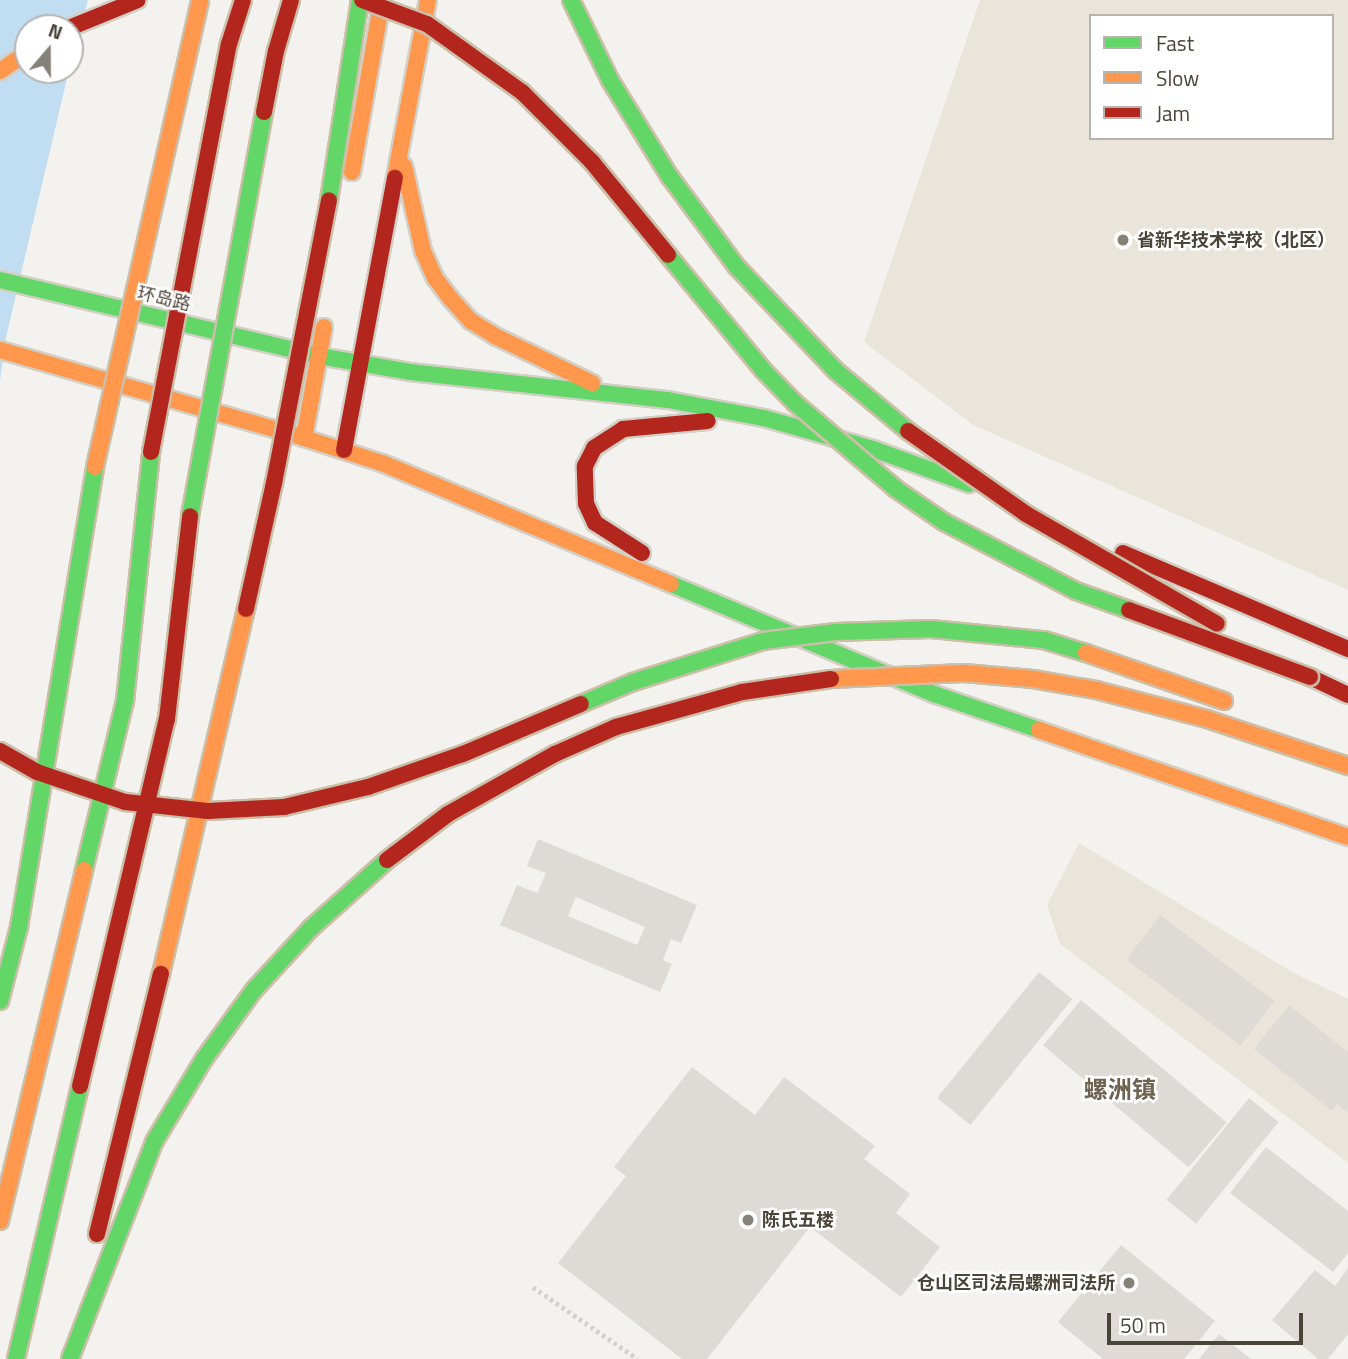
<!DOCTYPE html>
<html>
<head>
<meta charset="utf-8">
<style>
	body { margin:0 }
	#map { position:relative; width:1348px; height:1359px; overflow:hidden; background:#f4f2ee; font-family:"Titillium Web","Noto Sans SC",sans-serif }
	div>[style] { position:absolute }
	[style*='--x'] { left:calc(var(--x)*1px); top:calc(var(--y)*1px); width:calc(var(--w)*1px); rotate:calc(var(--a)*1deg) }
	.education>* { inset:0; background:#eae5da }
	.water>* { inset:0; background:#c0ddf1 }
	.building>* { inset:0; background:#dedbd6; transform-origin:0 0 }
	.path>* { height:4.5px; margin-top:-2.25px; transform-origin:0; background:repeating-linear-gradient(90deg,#d3d2cc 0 3.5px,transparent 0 7px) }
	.roads { filter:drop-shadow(2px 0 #d3cfc5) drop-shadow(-2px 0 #d3cfc5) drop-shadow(0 2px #d3cfc5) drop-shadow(0 -2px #d3cfc5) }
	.fast>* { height:16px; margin:-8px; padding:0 8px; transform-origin:8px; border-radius:8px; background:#63d668 }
	.slow>* { height:16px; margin:-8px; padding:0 8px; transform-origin:8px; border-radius:8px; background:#ff974d }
	.jam>* { height:16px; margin:-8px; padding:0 8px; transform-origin:8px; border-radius:8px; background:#b3261e }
	.bridges { filter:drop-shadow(2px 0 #ccbfa9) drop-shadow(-2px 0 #ccbfa9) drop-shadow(0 2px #ccbfa9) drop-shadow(0 -2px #ccbfa9) }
	.fast-bridge>* { height:16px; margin:-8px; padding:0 8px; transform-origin:8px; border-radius:8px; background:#63d668 }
	.slow-bridge>* { height:16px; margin:-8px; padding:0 8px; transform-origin:8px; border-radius:8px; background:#ff974d }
	.jam-bridge>* { height:16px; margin:-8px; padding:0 8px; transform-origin:8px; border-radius:8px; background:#b3261e }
	.dots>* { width:19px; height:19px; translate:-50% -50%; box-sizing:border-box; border:4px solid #fff; border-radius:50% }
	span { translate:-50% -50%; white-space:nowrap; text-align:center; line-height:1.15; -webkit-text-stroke:5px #fff; paint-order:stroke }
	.poi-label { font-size:18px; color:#4b4439; font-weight:700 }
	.left { translate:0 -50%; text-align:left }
	.right { translate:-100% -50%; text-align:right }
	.street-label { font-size:18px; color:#4b4439 }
	.district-label { font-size:24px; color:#6e6250; font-weight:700 }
	.legend { position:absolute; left:1089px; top:14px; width:245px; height:126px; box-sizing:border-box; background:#fff; border:2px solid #b7b4b0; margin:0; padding:9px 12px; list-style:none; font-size:21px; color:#4b4439 }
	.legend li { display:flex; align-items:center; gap:14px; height:35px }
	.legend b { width:35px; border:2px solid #b7b4b0 }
	.north { position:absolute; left:14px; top:14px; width:70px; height:70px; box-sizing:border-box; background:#fff; border:2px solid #b7b4b0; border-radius:50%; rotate:20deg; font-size:19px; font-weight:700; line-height:28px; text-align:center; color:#4b4439 }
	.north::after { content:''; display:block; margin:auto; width:24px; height:32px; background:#868178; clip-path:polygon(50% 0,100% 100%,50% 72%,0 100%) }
	.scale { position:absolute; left:1107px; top:1313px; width:196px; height:32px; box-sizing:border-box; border:4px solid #4b4439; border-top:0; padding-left:9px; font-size:21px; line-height:24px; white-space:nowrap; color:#4b4439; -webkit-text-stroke:5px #fff; paint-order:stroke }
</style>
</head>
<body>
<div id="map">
	<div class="education">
		<div style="clip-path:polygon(evenodd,980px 0,1348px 0,1348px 590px,973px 425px,864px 342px,980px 0,1091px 16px,1332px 16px,1332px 138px,1091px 138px,1091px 16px)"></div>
		<div style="clip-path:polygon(1079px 843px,1294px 973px,1348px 999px,1348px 1163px,1060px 944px,1047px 905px)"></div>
	</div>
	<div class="water">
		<div style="clip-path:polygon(0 0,88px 0,70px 65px,70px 28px,28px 28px,28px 70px,69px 70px,6px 337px,0 381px)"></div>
	</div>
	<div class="building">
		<div style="clip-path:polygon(evenodd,538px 839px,697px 905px,681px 943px,671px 939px,663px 960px,672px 964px,660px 992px,500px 925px,517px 885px,537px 893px,546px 873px,527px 866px,538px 839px,576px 897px,645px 927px,637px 945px,568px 916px,576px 897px)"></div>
		<div style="left:1160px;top:915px;width:143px;height:56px;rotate:37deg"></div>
		<div style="left:1039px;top:972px;width:43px;height:162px;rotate:39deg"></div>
		<div style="left:1081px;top:1000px;width:190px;height:59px;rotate:40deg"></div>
		<div style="clip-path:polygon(1289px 1005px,1348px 1052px,1348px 1113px,1337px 1104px,1332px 1111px,1254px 1049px)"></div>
		<div style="clip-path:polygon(692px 1067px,755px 1115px,784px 1077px,875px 1146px,864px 1159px,910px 1194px,896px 1213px,940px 1247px,901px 1297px,810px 1227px,707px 1359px,682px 1359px,558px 1263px,626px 1176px,614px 1167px)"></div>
		<div style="left:1249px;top:1098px;width:38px;height:131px;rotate:39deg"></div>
		<div style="clip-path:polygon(1266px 1147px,1348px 1211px,1348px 1253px,1333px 1272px,1230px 1193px)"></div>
		<div style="clip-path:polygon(1121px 1245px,1215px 1321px,1184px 1359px,1103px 1359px,1058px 1322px)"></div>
		<div style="clip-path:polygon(1348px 1268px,1348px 1334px,1328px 1359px,1318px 1359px,1272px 1320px,1315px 1270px,1335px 1286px)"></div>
		<div style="clip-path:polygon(1219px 1334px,1251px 1359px,1199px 1359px)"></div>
	</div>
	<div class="path">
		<div style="--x:533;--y:1287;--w:127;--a:34.4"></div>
	</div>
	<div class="roads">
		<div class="fast">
			<div style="--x:0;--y:280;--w:328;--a:13.4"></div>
			<div style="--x:319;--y:356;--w:92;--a:10"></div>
			<div style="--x:410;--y:372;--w:260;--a:6.2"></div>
			<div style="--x:668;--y:400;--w:98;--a:10.6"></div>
			<div style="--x:764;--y:418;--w:116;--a:15.9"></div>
			<div style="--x:876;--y:450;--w:99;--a:20.1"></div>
			<div style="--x:671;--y:584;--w:285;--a:22.7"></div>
			<div style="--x:934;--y:694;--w:111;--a:18.9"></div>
		</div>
		<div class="slow">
			<div style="--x:0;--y:71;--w:34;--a:-34"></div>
			<div style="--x:404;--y:166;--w:87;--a:77.4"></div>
			<div style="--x:423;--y:251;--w:30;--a:66"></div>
			<div style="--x:435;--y:278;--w:26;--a:53"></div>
			<div style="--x:451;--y:299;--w:30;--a:48"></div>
			<div style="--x:471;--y:321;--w:28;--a:32"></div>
			<div style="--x:495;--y:336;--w:108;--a:25.9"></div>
			<div style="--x:352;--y:172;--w:175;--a:-80.1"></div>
			<div style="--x:395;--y:178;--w:181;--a:-79.5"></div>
			<div style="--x:324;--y:327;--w:113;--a:100.2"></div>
			<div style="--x:304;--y:438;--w:82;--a:17.8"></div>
			<div style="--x:382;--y:463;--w:313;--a:22.7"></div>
			<div style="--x:0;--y:350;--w:316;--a:16.1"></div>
			<div style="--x:1039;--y:730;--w:327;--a:19.1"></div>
		</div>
		<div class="jam">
			<div style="--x:69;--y:28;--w:74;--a:-22.1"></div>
			<div style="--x:344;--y:450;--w:277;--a:-79.4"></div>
			<div style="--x:642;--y:553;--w:56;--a:-147.4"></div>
			<div style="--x:595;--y:523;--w:21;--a:-115"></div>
			<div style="--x:586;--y:504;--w:38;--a:-92"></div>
			<div style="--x:585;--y:466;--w:20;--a:-63"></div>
			<div style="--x:594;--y:448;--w:35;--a:-33"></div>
			<div style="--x:623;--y:429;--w:85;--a:-5.4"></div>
			<div style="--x:1123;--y:553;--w:245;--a:23.1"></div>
			<div style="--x:1310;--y:677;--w:42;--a:25.3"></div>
		</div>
	</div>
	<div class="bridges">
		<div class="fast-bridge">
			<div style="--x:571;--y:0;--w:89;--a:64"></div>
			<div style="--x:610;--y:80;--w:114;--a:58.3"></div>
			<div style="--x:670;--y:177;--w:111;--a:53.4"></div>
			<div style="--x:736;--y:266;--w:145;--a:46.4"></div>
			<div style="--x:836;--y:371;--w:94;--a:39.8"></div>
			<div style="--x:329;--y:200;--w:202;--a:-81.2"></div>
			<div style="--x:668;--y:255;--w:149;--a:50.4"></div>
			<div style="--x:763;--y:370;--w:46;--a:45.9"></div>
			<div style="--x:795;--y:403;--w:133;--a:40.4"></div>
			<div style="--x:896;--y:489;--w:58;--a:34.5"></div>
			<div style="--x:944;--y:522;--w:149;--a:27.6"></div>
			<div style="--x:1076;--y:591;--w:56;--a:19.7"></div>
			<div style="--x:190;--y:516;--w:411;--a:-79.6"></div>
			<div style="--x:581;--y:704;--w:56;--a:-22.9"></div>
			<div style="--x:633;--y:682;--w:136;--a:-17.5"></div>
			<div style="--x:763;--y:641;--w:73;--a:-7.1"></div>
			<div style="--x:835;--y:632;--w:96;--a:-1.8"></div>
			<div style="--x:931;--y:629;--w:114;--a:5.6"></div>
			<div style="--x:1044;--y:640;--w:44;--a:17.2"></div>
			<div style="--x:84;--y:870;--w:174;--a:-76.4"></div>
			<div style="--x:125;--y:701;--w:250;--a:-84"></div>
			<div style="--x:0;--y:1001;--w:76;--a:-75.6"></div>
			<div style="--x:19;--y:927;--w:466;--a:-80.6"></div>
			<div style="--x:16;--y:1359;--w:280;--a:-76.8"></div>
			<div style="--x:70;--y:1359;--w:233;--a:-68.8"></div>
			<div style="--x:154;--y:1142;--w:97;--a:-58.9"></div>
			<div style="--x:204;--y:1059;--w:85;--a:-54.1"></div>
			<div style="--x:254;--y:990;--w:84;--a:-47.4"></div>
			<div style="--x:311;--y:928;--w:102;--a:-41.8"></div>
		</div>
		<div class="slow-bridge">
			<div style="--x:95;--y:467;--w:479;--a:-77.3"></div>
			<div style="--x:1086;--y:653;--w:146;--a:19.2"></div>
			<div style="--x:831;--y:679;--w:133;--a:-2.6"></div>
			<div style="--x:964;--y:673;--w:69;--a:5"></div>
			<div style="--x:1033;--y:679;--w:64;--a:9.9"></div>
			<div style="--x:1096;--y:690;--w:115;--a:14.6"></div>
			<div style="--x:1207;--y:719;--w:149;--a:18.4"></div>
			<div style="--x:161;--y:974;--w:375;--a:-76.9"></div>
			<div style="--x:0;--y:1221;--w:361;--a:-76.5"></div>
		</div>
		<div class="jam-bridge">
			<div style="--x:362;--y:0;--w:69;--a:20.3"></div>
			<div style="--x:427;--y:24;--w:118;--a:35.7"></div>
			<div style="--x:523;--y:93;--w:98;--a:45"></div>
			<div style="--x:592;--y:162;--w:120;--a:50.7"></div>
			<div style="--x:264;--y:112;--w:62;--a:-78.9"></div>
			<div style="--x:276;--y:51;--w:53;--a:-73.6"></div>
			<div style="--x:908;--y:431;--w:144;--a:35.1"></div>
			<div style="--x:1026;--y:514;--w:220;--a:29.9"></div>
			<div style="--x:151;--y:452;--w:415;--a:-79.2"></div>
			<div style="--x:229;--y:44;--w:46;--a:-72.3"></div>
			<div style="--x:246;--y:609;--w:129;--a:-77.5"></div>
			<div style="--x:274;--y:483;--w:288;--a:-79"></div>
			<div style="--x:1129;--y:610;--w:193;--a:20.3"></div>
			<div style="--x:0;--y:751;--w:43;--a:29.6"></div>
			<div style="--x:37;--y:772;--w:93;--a:18.8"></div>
			<div style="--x:125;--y:802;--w:83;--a:6.2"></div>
			<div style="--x:208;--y:811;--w:76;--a:-3"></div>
			<div style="--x:284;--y:807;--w:86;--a:-13.4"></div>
			<div style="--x:368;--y:787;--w:101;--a:-19.2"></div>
			<div style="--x:463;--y:754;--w:128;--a:-23"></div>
			<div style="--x:387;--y:860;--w:76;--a:-37"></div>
			<div style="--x:448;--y:814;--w:123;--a:-29.3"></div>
			<div style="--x:555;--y:754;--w:67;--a:-23.9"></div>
			<div style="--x:616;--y:727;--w:131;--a:-15.5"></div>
			<div style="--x:742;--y:692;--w:90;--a:-8.3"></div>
			<div style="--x:80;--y:1086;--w:377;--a:-76.7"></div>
			<div style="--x:167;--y:719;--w:204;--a:-83.5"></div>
			<div style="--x:97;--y:1234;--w:268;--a:-76.2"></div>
		</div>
	</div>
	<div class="dots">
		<div style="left:1123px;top:240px;background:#868178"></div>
		<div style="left:748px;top:1220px;background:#868178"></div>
		<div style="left:1129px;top:1283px;background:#868178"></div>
	</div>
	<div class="poi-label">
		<span class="left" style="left:1137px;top:240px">省新华技术学校（北区）</span>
		<span class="left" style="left:762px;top:1220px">陈氏五楼</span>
		<span class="right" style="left:1115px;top:1283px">仓山区司法局螺洲司法所</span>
	</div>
	<div class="street-label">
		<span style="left:164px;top:299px;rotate:13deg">环岛路</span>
	</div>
	<div class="district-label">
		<span style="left:1120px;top:1090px">螺洲镇</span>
	</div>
	<ul class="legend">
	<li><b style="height:9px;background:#63d668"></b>Fast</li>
	<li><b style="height:9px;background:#ff974d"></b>Slow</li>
	<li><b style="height:9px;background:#b3261e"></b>Jam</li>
	</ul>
	<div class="north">N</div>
	<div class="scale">50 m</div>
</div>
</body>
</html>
